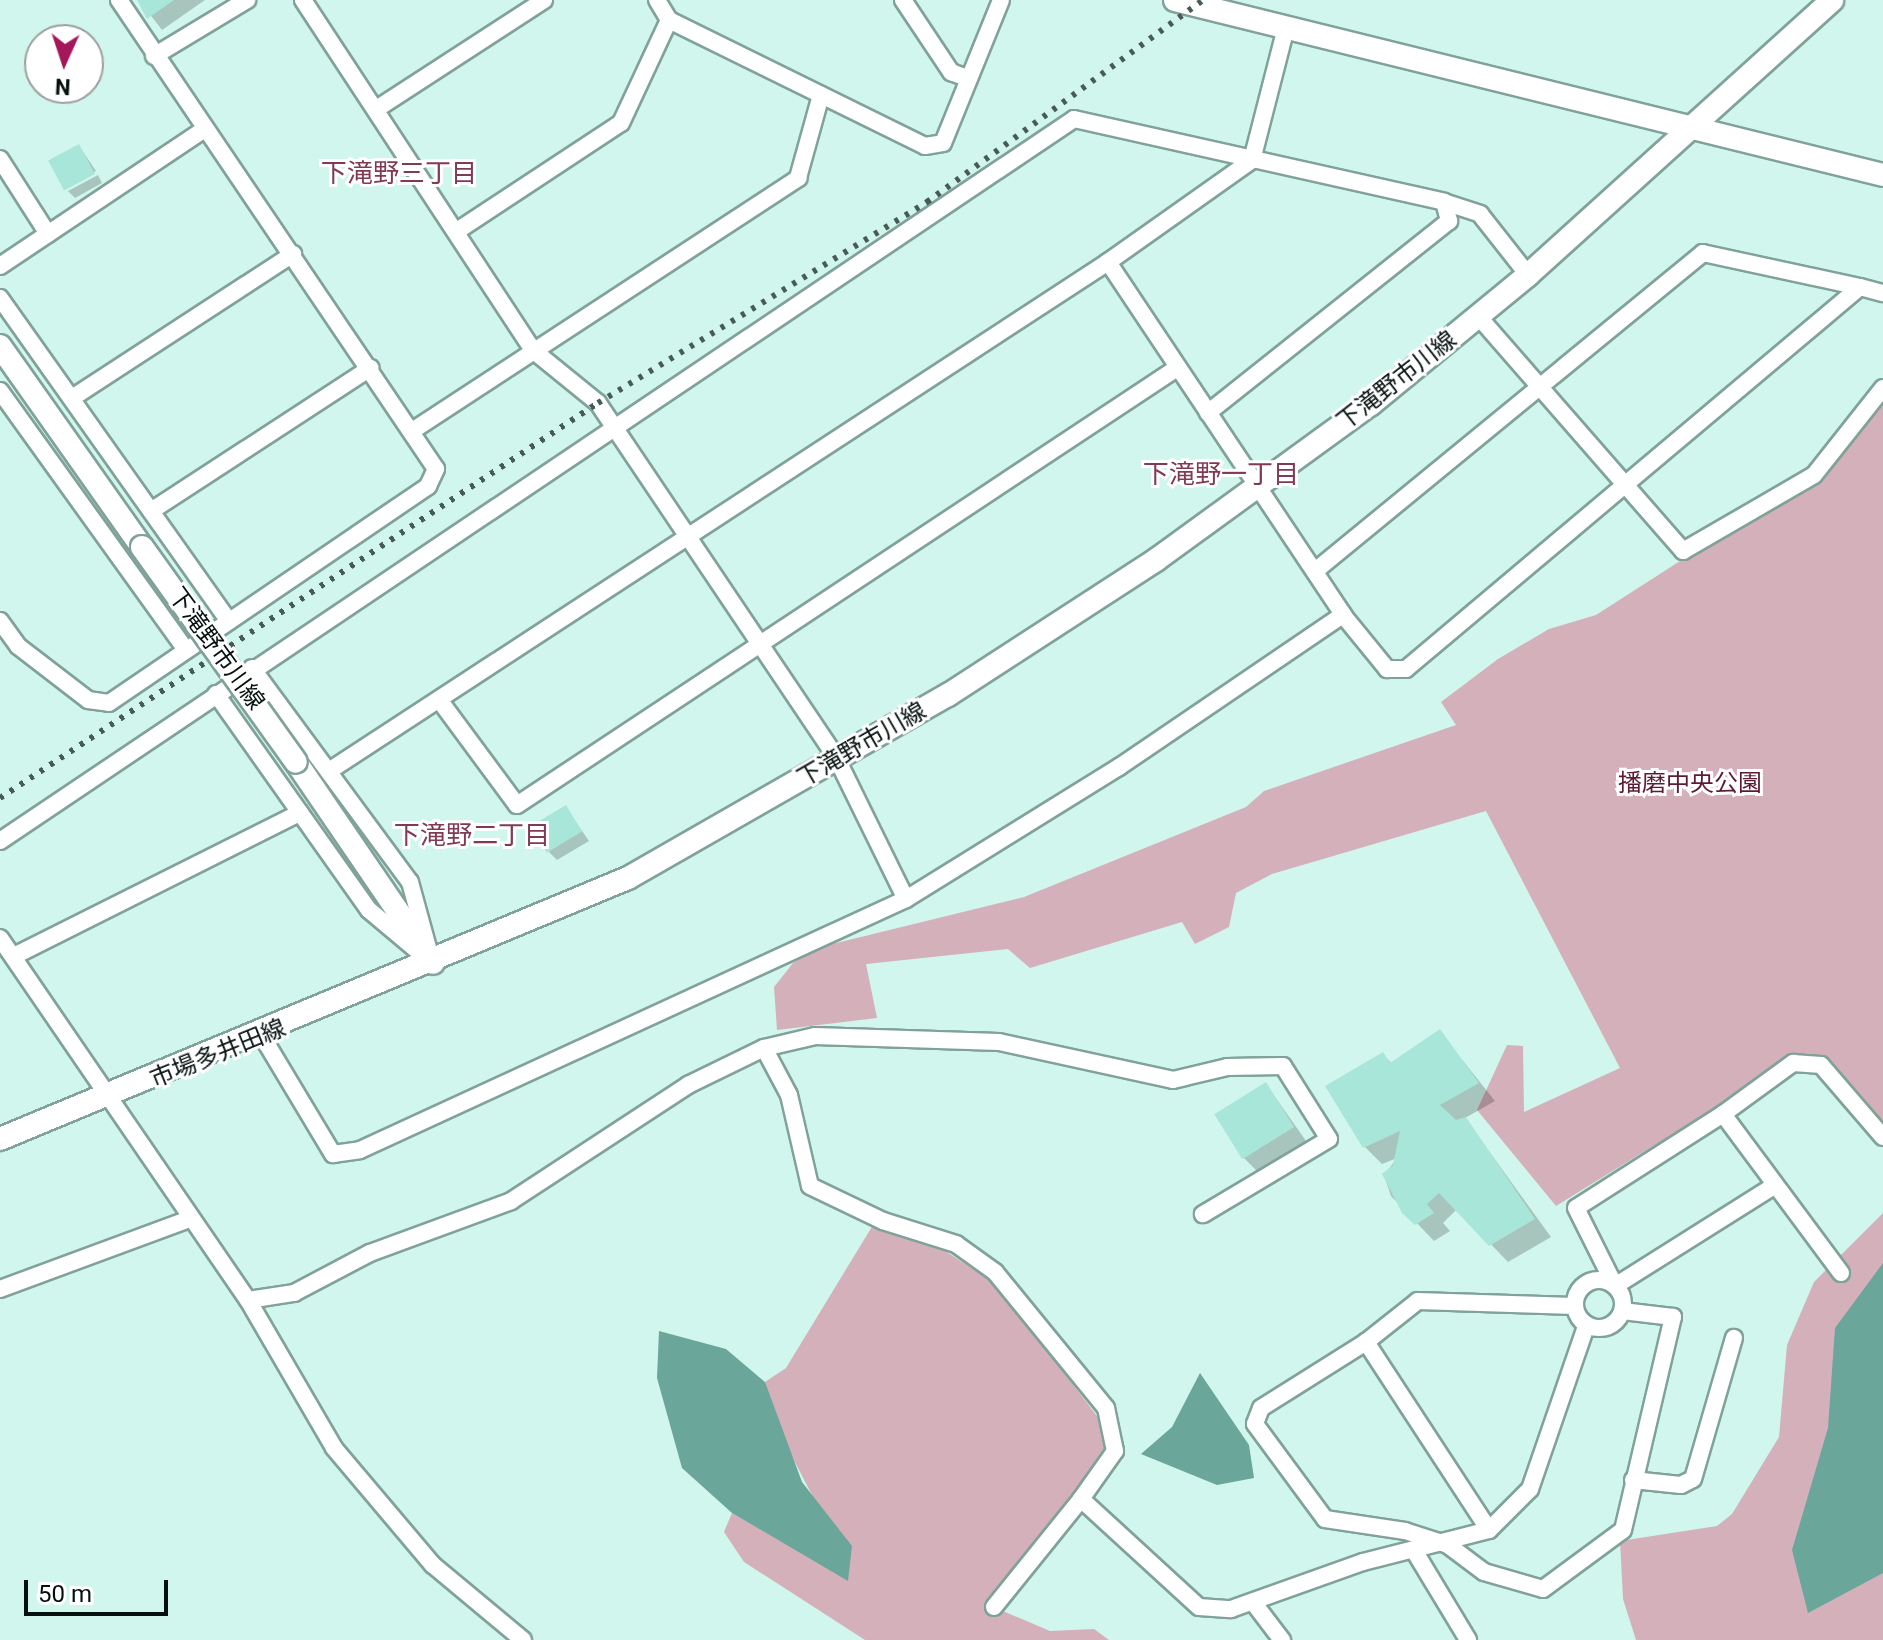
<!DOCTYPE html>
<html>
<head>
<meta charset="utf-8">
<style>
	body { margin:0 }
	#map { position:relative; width:1883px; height:1640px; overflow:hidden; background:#d1f6ed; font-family:Roboto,"Noto Sans JP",sans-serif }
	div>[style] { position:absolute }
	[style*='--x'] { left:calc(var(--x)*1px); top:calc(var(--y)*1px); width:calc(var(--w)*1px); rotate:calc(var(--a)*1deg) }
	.green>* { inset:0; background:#d4b0ba }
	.water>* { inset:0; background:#6aa69a }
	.shadow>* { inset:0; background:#0003 }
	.building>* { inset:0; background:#a8e6d9; transform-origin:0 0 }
	.roads { filter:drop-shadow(2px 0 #80a29a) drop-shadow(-2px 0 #80a29a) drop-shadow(0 2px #80a29a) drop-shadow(0 -2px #80a29a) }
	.street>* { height:16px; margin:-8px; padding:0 8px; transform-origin:8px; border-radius:8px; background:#fff }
	.street>.ring { margin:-8px; padding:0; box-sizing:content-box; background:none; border:16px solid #fff; border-radius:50% }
	.secondary>* { height:22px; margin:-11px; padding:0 11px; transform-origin:11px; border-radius:11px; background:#fff }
	.rail>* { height:6px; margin-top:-3px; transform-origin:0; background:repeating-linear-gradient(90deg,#465a56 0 4px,transparent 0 12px) }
	.bridges { filter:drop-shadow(2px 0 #80a29a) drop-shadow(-2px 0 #80a29a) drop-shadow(0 2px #80a29a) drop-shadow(0 -2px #80a29a) }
	.secondary-bridge>* { height:22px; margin:-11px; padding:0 11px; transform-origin:11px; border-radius:11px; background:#fff }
	span { translate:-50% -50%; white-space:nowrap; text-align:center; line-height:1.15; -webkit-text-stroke:6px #fff; paint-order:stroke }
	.street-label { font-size:24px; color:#05110f }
	.park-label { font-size:24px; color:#5b1b34 }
	.neighbourhood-label { font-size:26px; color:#803a53 }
	.north { position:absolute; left:24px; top:24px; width:80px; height:80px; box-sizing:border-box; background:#fff; border:2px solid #9ba09f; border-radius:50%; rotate:183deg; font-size:22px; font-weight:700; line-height:32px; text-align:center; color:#05110f }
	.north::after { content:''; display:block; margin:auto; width:28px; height:36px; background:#a5175a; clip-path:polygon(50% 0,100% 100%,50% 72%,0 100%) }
	.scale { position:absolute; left:24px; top:1580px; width:144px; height:36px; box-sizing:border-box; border:4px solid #05110f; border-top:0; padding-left:10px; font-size:24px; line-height:28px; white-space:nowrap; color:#05110f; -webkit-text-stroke:6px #fff; paint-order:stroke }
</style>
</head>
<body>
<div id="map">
	<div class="green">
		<div style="clip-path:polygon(1883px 388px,1883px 1137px,1821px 1065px,1793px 1063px,1657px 1154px,1653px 1146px,1556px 1206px,1477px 1110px,1507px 1045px,1523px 1046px,1524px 1112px,1620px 1068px,1486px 811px,1272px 874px,1236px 893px,1229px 927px,1195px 944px,1182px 922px,1030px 968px,1008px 949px,866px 964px,877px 1018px,777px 1030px,774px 987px,793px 963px,820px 947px,1024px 897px,1246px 807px,1264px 791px,1456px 725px,1441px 702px,1498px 659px,1549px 629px,1596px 615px,1814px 475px)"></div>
		<div style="clip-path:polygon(1883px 1213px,1883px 1640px,1636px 1640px,1623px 1599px,1620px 1541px,1717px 1526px,1732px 1514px,1779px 1437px,1787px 1345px,1814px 1282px)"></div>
		<div style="clip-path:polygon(873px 1225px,939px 1247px,996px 1284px,1110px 1433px,1110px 1448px,984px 1603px,1050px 1631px,1094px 1629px,1109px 1640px,865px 1640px,744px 1562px,724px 1532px,732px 1513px,840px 1575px,812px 1495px,772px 1418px,765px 1382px,786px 1368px)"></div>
	</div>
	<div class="water">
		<div style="clip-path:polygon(1883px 1263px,1883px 1573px,1808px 1613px,1792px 1550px,1828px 1428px,1835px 1328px)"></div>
		<div style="clip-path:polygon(659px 1331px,726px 1349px,765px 1382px,802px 1482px,852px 1546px,848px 1581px,732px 1513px,682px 1468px,657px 1378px)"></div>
		<div style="clip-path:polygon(1200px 1373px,1249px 1445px,1254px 1478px,1217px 1485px,1141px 1454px,1172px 1427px)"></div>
	</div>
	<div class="shadow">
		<div style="clip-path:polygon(139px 0,205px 0,162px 30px)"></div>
		<div style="clip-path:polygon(79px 146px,96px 171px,66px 188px)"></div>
		<div style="clip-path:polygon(98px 175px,102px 183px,75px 198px,68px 191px)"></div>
		<div style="clip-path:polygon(566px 808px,589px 841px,557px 860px,549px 852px)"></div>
		<div style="clip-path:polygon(1440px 1032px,1495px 1101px,1465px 1118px,1551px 1237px,1508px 1262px,1457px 1209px,1443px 1223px,1450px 1231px,1434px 1241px,1391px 1196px,1384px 1175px,1397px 1158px,1382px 1164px,1365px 1147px,1383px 1054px,1392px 1064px)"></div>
		<div style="clip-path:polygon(1266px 1084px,1306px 1141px,1257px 1171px,1244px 1158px)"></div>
	</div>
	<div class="building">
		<div style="clip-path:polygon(137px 0,174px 0,147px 19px)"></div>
		<div style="left:79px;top:144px;width:34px;height:35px;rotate:62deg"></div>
		<div style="left:566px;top:805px;width:31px;height:41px;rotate:59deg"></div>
		<div style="clip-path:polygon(1440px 1029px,1479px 1083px,1440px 1105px,1456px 1120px,1466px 1117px,1535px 1219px,1489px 1246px,1439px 1193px,1427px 1204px,1434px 1213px,1415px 1225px,1402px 1213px,1382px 1174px,1393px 1165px,1400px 1131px,1363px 1148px,1325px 1086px,1383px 1052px,1390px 1063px)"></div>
		<div style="left:1266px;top:1082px;width:53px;height:61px;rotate:58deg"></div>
	</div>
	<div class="roads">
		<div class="street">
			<div style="--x:303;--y:0;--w:420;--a:56.7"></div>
			<div style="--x:534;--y:351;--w:82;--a:39.1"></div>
			<div style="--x:598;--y:403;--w:427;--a:56.1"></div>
			<div style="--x:836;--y:757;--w:158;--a:63.8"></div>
			<div style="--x:657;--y:0;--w:23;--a:59"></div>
			<div style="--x:669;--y:20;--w:285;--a:26.2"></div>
			<div style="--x:925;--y:146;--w:18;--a:-9"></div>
			<div style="--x:943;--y:143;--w:154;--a:-67.9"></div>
			<div style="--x:903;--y:0;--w:87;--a:56.3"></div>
			<div style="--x:951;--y:72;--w:19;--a:21"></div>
			<div style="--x:154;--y:56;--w:109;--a:-31.1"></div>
			<div style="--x:378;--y:108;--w:198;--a:-33"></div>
			<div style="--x:0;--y:159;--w:89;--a:57.4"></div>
			<div style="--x:1444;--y:202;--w:38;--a:18"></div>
			<div style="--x:1480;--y:214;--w:78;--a:51.8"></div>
			<div style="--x:457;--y:231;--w:196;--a:-33.4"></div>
			<div style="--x:621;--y:123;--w:114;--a:-65"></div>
			<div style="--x:1108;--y:262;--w:424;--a:56.3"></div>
			<div style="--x:1343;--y:615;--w:70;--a:50.8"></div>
			<div style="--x:1387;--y:669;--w:19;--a:0"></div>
			<div style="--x:1406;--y:669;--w:593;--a:-40.08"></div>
			<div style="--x:1860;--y:287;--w:161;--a:-167.8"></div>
			<div style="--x:1703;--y:253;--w:502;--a:140.66"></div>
			<div style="--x:0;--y:266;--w:247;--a:-33.8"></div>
			<div style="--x:1860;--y:287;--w:24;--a:15"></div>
			<div style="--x:0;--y:298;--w:396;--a:54.7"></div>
			<div style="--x:1478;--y:316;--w:312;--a:48.9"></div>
			<div style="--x:1683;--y:551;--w:151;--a:-30.1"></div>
			<div style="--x:1814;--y:475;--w:111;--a:-51.6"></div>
			<div style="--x:0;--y:391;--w:319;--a:54.3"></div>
			<div style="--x:72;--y:398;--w:264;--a:-33.1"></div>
			<div style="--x:412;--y:431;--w:462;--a:-33.2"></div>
			<div style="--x:798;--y:178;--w:86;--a:-74.5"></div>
			<div style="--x:151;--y:511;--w:262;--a:-33.1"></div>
			<div style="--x:0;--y:621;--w:31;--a:54"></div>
			<div style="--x:18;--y:646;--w:88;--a:37.6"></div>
			<div style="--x:88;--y:700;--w:21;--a:8"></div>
			<div style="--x:109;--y:703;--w:386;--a:-34.2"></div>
			<div style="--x:428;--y:486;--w:19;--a:-65"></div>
			<div style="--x:436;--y:469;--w:566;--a:-124.06"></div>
			<div style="--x:252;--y:668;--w:266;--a:53.6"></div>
			<div style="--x:410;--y:882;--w:68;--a:74.7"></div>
			<div style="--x:216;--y:694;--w:265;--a:54.7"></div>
			<div style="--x:369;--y:910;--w:65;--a:40"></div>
			<div style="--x:440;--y:701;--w:129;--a:53.5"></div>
			<div style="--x:517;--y:805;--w:792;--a:-33.51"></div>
			<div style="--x:332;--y:769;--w:927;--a:-33.16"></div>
			<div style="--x:1108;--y:262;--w:176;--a:-35.3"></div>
			<div style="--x:1252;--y:160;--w:136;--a:-75.6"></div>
			<div style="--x:0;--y:841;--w:1294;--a:-33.91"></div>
			<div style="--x:1074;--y:119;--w:379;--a:12.6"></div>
			<div style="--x:1444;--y:202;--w:20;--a:75"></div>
			<div style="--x:1449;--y:221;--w:308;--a:141.5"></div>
			<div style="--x:0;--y:938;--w:439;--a:55.6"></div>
			<div style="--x:248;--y:1300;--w:171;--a:59.8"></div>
			<div style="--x:334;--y:1448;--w:153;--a:49.8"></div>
			<div style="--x:433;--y:1565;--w:117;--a:39.8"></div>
			<div style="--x:14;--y:956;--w:320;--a:-26.6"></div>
			<div style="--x:262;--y:1036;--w:138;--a:59"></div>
			<div style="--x:333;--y:1154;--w:27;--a:-8"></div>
			<div style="--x:360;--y:1150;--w:601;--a:-24.69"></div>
			<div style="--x:906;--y:899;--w:251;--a:-31.8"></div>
			<div style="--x:1119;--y:767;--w:271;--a:-34.2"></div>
			<div style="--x:764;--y:1048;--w:53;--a:62"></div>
			<div style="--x:789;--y:1095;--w:93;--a:77"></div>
			<div style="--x:810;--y:1186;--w:81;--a:25.6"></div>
			<div style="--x:883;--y:1221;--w:77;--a:17.5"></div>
			<div style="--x:956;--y:1244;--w:48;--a:35.7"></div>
			<div style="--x:995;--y:1272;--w:176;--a:50.8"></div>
			<div style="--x:1106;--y:1408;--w:44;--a:78.2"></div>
			<div style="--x:1115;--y:1451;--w:59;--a:125.3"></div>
			<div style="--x:1081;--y:1499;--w:160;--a:42.5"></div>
			<div style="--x:1199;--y:1607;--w:32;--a:4"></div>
			<div style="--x:1231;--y:1609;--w:140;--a:-19.6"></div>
			<div style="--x:1363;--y:1562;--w:130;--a:-14.3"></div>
			<div style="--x:1489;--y:1530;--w:58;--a:-45"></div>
			<div style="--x:1530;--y:1489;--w:172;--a:-71"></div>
			<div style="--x:1723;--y:1114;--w:174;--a:147.4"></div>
			<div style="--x:1576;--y:1208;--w:87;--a:63.4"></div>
			<div style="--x:1615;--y:1286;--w:186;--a:-32.2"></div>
			<div style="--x:1841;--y:1273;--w:198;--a:-126.6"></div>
			<div style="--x:1723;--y:1114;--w:87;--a:-36.1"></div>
			<div style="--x:1793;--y:1063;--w:28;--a:4"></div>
			<div style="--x:1821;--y:1065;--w:95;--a:49.3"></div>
			<div class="ring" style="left:1575px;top:1280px;width:32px;height:32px"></div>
			<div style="--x:0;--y:1289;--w:202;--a:-20.3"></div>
			<div style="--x:248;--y:1300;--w:47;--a:-8.7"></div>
			<div style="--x:294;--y:1293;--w:86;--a:-27.8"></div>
			<div style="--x:370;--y:1253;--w:150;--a:-20.2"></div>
			<div style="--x:511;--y:1201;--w:212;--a:-33.2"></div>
			<div style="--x:688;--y:1085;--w:85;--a:-26"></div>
			<div style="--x:764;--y:1048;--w:52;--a:-13.2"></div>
			<div style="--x:815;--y:1036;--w:184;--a:1.9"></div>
			<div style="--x:999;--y:1042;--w:178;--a:12.3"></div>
			<div style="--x:1173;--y:1080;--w:56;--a:-13.5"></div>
			<div style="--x:1227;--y:1067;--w:56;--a:-1"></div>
			<div style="--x:1283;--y:1066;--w:86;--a:57.8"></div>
			<div style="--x:1329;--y:1139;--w:147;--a:149.2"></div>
			<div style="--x:1366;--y:1342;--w:124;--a:147.8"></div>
			<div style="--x:1261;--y:1408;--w:17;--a:111"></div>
			<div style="--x:1255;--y:1424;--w:118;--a:53.6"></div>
			<div style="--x:1325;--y:1519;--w:81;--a:8.5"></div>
			<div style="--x:1405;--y:1531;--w:45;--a:18"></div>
			<div style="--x:1448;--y:1545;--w:45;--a:36.9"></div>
			<div style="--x:1484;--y:1572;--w:61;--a:16.1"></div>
			<div style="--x:1543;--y:1589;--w:99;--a:-36.4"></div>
			<div style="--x:1623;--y:1530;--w:219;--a:-76.8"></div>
			<div style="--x:1673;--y:1317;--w:51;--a:-173.3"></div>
			<div style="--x:1633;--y:1480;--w:48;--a:5.9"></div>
			<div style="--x:1681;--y:1485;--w:13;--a:-27"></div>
			<div style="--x:1693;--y:1479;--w:147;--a:-73.8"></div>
			<div style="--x:1489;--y:1530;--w:225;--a:-123.2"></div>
			<div style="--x:1366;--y:1342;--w:66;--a:-38.3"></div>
			<div style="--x:1418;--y:1301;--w:156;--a:1.8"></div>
			<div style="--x:1415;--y:1552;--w:103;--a:58.9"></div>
			<div style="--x:1253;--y:1602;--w:48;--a:52.7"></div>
			<div style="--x:994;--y:1607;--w:139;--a:-51.1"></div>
		</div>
		<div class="secondary">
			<div style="--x:1175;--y:0;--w:729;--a:13.88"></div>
			<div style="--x:0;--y:346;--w:246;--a:54.8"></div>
			<div style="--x:296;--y:762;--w:243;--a:55.7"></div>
			<div style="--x:0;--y:1139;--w:680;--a:-22.57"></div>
			<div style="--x:628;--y:878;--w:369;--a:-29.8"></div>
			<div style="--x:948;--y:695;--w:248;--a:-33"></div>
			<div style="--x:1156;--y:560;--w:266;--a:-36"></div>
			<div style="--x:1371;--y:404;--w:203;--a:-39.4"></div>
			<div style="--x:1528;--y:275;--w:410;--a:-42.1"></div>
		</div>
	</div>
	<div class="rail">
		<div style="--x:0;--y:798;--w:717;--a:-33.45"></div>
		<div style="--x:598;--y:403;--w:386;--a:-31.4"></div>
		<div style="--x:927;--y:202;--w:342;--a:-36.2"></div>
	</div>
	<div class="bridges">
		<div class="secondary-bridge">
			<div style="--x:142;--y:547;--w:264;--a:54.4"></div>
		</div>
	</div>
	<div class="street-label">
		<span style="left:1397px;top:381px;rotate:-38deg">下滝野市川線</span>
		<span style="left:216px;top:649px;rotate:54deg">下滝野市川線</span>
		<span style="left:862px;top:745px;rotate:-30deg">下滝野市川線</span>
		<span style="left:218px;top:1054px;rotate:-22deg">市場多井田線</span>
	</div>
	<div class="park-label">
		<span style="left:1690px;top:784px">播磨中央公園</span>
	</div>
	<div class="neighbourhood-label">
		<span style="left:399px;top:174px">下滝野三丁目</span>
		<span style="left:1221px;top:475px">下滝野一丁目</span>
		<span style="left:472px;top:836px">下滝野二丁目</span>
	</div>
	<div class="north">N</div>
	<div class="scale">50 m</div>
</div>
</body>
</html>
